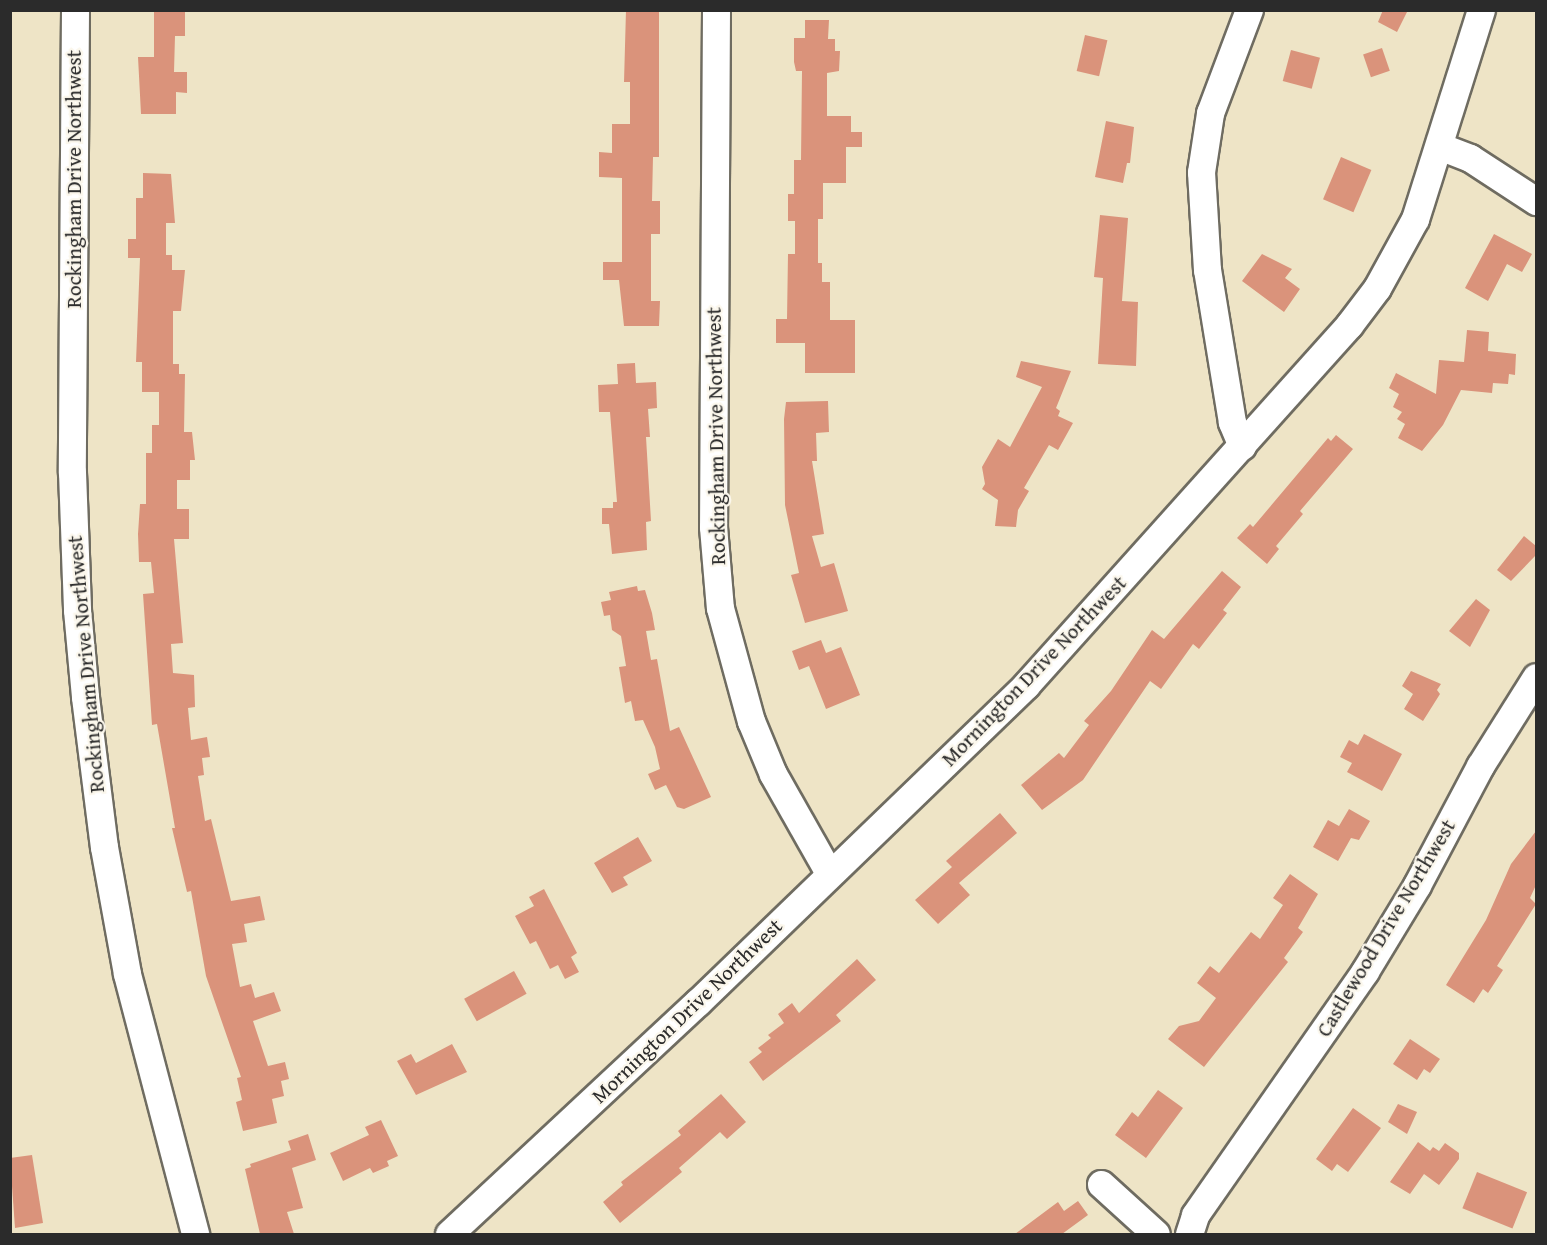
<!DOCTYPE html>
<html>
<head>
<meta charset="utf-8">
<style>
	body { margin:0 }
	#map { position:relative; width:1547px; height:1245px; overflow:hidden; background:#eee4c6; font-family:"Gentium Book Plus",serif }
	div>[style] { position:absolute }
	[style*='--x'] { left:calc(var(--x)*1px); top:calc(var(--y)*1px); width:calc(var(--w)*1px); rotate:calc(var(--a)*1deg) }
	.building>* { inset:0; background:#da937b; transform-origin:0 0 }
	.roads { filter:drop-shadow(2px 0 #6f6c61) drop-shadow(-2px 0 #6f6c61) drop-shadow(0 2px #6f6c61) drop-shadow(0 -2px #6f6c61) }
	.minor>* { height:27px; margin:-13.5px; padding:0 13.5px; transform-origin:13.5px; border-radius:13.5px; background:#fff }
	span { translate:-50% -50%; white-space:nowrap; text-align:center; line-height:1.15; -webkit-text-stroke:4.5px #fbf7ec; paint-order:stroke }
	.street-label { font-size:21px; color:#2b2b2b }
	.frame { position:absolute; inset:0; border:12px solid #2b2b2b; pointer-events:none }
</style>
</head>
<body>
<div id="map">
	<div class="building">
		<div style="clip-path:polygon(154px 10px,185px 10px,185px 36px,175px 36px,174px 72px,187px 72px,187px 93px,176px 92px,176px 114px,141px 114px,138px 57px,154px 57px)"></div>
		<div style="clip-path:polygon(626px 10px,659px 10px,659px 157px,653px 157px,652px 201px,660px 201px,660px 234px,651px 234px,651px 301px,660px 301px,659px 326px,624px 326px,619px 280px,603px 280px,603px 262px,622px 262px,622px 178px,599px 177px,599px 152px,612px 153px,612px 124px,630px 124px,630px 82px,624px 82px)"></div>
		<div style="clip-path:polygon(1383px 10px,1408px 10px,1397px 32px,1378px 22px)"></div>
		<div style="clip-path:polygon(805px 20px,829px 20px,828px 39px,835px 39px,835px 51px,840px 51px,839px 71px,827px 73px,827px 116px,851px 116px,851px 132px,862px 132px,862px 147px,846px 147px,846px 183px,823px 183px,823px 219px,818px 219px,818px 263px,822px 263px,822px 282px,830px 282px,830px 320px,855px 320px,855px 373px,805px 373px,805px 343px,776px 343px,776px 319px,787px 319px,788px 254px,795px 254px,795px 221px,788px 221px,788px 194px,794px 194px,794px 160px,801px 160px,802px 71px,796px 71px,794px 62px,794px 38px,805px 38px)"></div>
		<div style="left:1085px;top:35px;width:23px;height:37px;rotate:13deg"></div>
		<div style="left:1382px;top:48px;width:24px;height:20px;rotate:71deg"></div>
		<div style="left:1291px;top:50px;width:30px;height:32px;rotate:15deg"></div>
		<div style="clip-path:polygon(1106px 121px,1134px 127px,1130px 163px,1127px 163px,1123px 183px,1095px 177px)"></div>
		<div style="left:1341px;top:157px;width:33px;height:46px;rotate:23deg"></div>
		<div style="clip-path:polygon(143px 173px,171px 174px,175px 223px,166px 223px,166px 255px,172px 255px,172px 270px,185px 270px,181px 311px,173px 311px,173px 364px,179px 364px,179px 374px,185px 374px,184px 432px,192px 432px,195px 460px,190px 460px,190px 480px,177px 480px,177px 509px,189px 509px,189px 539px,174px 539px,183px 643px,171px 644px,173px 673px,194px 675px,195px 707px,188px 708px,191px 740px,207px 737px,210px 757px,202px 758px,204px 775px,198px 776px,205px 821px,211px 819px,231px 901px,260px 896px,265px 920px,244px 924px,247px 942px,232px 944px,240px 987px,251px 984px,255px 998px,274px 992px,281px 1011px,253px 1021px,268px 1066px,285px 1062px,289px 1079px,281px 1081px,284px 1096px,272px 1099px,277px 1123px,243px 1131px,236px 1102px,242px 1100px,237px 1078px,241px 1077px,206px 976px,191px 891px,187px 892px,172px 828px,175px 828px,157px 724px,152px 725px,143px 594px,154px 593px,151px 562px,139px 562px,138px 534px,140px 504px,146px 504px,146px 453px,152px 453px,152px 425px,159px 425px,159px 392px,142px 392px,142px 362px,136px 362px,140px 258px,128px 258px,128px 239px,136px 239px,136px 198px,143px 198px)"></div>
		<div style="clip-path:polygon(1100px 215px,1128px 218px,1122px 301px,1138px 302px,1136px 366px,1098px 364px,1103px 278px,1094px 277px)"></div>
		<div style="clip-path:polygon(1494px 234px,1532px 254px,1522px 272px,1507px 264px,1488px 301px,1465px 288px)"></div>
		<div style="clip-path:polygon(1262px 254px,1292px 269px,1285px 278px,1300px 289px,1284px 312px,1242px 281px)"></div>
		<div style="clip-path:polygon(1467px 330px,1489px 332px,1488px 351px,1516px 354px,1515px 375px,1509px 374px,1508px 384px,1493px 383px,1492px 393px,1461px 390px,1443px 425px,1422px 451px,1398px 438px,1405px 424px,1397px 419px,1402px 412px,1393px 407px,1399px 394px,1389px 388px,1396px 373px,1436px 394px,1439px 360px,1464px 362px)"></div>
		<div style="clip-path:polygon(1021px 361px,1071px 371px,1056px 408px,1060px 411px,1058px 416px,1073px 423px,1058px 450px,1049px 445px,1024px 488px,1029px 491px,1018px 510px,1016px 527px,995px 526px,998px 500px,982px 489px,985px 484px,982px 467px,998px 439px,1010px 447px,1042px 387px,1016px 377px)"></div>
		<div style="clip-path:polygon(635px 363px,636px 383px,656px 382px,657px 408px,648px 409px,650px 437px,646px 437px,651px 521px,646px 522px,647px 550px,612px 554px,609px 524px,602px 524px,602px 508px,613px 508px,613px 502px,617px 502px,610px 412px,599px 412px,598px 385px,618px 384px,617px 364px)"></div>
		<div style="clip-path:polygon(828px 401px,829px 432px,816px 433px,817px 461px,812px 461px,824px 534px,812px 536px,821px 567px,834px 563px,848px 611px,805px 623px,791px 575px,799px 573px,785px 505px,784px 419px,786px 402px)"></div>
		<div style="clip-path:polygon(1336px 435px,1353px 449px,1300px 511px,1303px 514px,1276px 546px,1279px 549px,1267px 564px,1237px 538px,1250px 524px,1253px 527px,1328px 438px,1331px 441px)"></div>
		<div style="clip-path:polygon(1524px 536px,1536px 546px,1536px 555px,1511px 581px,1497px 570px)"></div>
		<div style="clip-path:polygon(1222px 571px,1241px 587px,1223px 610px,1227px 613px,1199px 649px,1193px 644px,1161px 689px,1150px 681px,1083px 780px,1042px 810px,1021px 785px,1059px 753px,1064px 758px,1089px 725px,1084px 721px,1111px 691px,1152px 630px,1164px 639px)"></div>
		<div style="clip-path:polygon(637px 586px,638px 591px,645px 590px,652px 613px,655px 630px,646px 631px,651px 660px,657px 659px,670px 731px,679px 727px,711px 797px,684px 809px,677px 807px,666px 785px,655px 790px,648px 774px,660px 769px,655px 747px,643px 720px,635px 721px,631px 701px,625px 703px,619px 667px,626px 666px,621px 636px,612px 630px,610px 615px,604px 616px,601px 602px,611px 600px,609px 592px)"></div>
		<div style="clip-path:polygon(1476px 599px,1490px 610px,1470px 647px,1449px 631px)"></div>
		<div style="clip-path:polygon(821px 640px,826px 653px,841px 647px,860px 695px,826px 709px,809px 666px,799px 670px,792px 651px)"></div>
		<div style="clip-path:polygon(1411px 671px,1441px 684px,1437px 690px,1440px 694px,1423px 721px,1404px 709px,1413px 694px,1402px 686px)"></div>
		<div style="clip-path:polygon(1364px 734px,1402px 754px,1382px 791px,1347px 772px,1352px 763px,1340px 757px,1349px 740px,1358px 745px)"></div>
		<div style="clip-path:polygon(1349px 809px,1370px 821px,1359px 840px,1351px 838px,1338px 861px,1313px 847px,1328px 820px,1339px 826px)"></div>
		<div style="clip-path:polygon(1000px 813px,1017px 833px,959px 883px,970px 895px,938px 924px,915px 900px,952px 867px,946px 861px)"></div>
		<div style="clip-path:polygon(1536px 831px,1536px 885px,1530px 898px,1536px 904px,1497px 966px,1503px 970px,1488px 993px,1483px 989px,1474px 1003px,1446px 985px,1486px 920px,1511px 864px)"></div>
		<div style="clip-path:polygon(638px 837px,652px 861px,623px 877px,628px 885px,612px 893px,594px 863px)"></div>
		<div style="clip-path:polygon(1290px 874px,1318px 894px,1298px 928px,1303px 932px,1284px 958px,1288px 962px,1204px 1067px,1168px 1039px,1179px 1026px,1199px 1021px,1216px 998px,1197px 983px,1210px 966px,1219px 973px,1251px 932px,1260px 939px,1283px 905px,1273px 898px)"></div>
		<div style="clip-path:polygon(544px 889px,577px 953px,571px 957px,579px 972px,565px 979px,558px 965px,550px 969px,536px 941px,530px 944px,515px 916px,534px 906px,529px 897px)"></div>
		<div style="clip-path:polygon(857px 959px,876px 980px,836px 1015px,841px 1021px,763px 1081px,749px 1062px,762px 1052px,758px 1048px,771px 1038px,768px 1035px,784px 1023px,778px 1014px,792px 1003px,799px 1013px)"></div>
		<div style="left:514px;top:971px;width:26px;height:57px;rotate:61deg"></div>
		<div style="clip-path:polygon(1410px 1039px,1440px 1059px,1430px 1073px,1424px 1069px,1417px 1080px,1393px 1064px)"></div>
		<div style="clip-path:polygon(452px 1044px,467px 1072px,416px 1095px,397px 1061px,411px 1054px,416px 1063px)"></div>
		<div style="clip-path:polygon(1158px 1090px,1183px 1108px,1146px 1158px,1115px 1135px,1132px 1112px,1138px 1117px)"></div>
		<div style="clip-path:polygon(721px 1094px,746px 1122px,727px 1139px,720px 1132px,679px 1168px,682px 1172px,620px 1223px,603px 1202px,623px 1185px,621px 1182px,681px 1135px,678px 1131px)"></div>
		<div style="clip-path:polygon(1398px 1104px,1417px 1112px,1407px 1134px,1388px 1122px)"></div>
		<div style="clip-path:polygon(1353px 1108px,1381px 1128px,1348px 1172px,1337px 1164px,1332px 1171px,1316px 1159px)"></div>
		<div style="clip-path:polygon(381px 1120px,398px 1156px,387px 1161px,389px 1166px,373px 1173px,370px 1168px,343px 1181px,330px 1153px,369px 1135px,365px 1127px)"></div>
		<div style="clip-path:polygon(308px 1134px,316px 1160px,292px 1168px,303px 1208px,287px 1212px,294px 1234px,260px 1234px,245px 1169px,251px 1167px,250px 1164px,291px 1150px,288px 1141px)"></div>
		<div style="clip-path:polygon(1418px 1142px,1430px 1151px,1433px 1147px,1439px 1151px,1445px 1143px,1459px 1153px,1459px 1159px,1439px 1185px,1424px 1174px,1410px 1194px,1390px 1182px)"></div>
		<div style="clip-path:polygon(32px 1155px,43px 1223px,15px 1228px,10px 1158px)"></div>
		<div style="left:1477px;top:1172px;width:54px;height:39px;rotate:22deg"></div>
		<div style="clip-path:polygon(1078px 1201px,1088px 1215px,1062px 1234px,1015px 1234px,1058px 1202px,1064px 1211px)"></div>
	</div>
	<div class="roads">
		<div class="minor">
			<div style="--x:75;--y:10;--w:462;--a:90.4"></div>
			<div style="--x:72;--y:472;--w:138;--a:87.9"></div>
			<div style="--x:77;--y:610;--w:87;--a:84.7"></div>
			<div style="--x:85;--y:697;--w:151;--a:82.8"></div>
			<div style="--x:104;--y:847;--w:129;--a:79.7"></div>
			<div style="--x:127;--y:974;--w:269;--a:75.3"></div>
			<div style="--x:716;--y:10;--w:517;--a:90.33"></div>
			<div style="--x:713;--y:527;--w:81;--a:85.1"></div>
			<div style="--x:720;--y:608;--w:117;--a:74.7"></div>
			<div style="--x:751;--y:721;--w:57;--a:67.5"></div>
			<div style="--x:773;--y:774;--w:114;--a:60.5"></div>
			<div style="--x:1439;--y:146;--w:33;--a:21"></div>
			<div style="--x:1470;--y:158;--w:79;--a:33.1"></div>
			<div style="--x:1242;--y:446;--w:26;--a:-113"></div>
			<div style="--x:1232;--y:422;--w:154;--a:-99.3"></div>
			<div style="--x:1207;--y:270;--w:98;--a:-93.5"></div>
			<div style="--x:1201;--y:172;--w:60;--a:-81.3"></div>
			<div style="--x:1210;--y:113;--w:110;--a:-69.3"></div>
			<div style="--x:1101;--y:1184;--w:74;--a:42.3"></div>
			<div style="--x:449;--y:1234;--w:340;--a:-43"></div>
			<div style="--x:698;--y:1002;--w:456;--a:-44"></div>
			<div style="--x:1026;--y:685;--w:484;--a:-48.1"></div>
			<div style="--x:1349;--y:325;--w:46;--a:-52.9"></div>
			<div style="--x:1377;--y:288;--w:79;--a:-61.2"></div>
			<div style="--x:1415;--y:219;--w:219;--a:-72.5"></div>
			<div style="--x:1189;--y:1234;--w:20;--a:-72"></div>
			<div style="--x:1195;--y:1215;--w:297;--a:-55.1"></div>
			<div style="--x:1365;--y:971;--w:100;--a:-58.8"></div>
			<div style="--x:1417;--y:885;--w:135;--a:-62.1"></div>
			<div style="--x:1480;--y:766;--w:105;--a:-57.8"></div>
		</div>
	</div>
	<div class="street-label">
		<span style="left:74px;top:179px;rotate:-90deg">Rockingham Drive Northwest</span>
		<span style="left:716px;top:436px;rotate:-91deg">Rockingham Drive Northwest</span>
		<span style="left:86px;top:664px;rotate:-95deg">Rockingham Drive Northwest</span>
		<span style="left:1034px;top:671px;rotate:-46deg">Mornington Drive Northwest</span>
		<span style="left:1386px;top:928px;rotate:-59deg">Castlewood Drive Northwest</span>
		<span style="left:687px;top:1011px;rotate:-44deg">Mornington Drive Northwest</span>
	</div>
	<div class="frame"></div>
</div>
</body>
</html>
